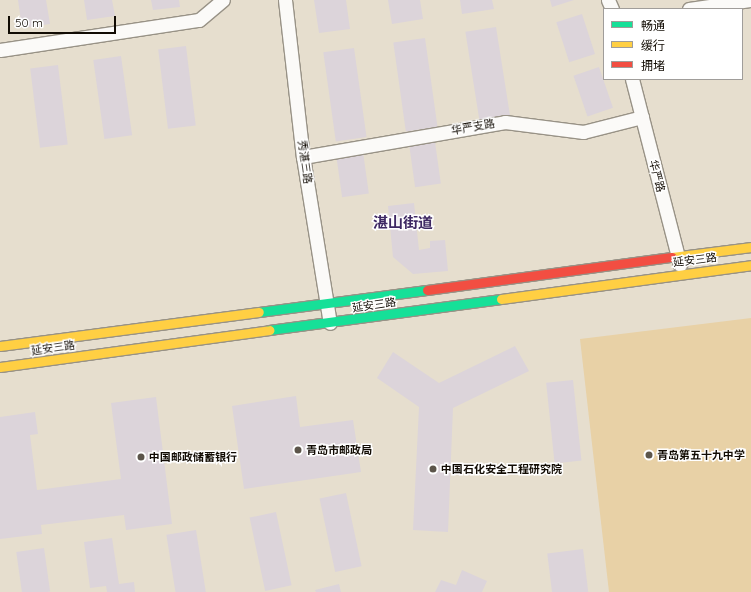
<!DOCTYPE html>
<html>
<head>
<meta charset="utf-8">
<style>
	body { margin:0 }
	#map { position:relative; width:751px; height:592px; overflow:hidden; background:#e6dece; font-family:Quicksand,"Noto Sans SC",sans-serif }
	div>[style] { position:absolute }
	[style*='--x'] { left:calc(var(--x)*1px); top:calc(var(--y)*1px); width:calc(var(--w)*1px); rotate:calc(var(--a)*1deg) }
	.green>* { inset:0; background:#e8d1a6 }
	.building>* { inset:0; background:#dcd4da; transform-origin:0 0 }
	.roads { filter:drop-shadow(1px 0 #989286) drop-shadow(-1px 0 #989286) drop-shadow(0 1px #989286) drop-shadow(0 -1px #989286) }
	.street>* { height:13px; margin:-6.5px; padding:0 6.5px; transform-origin:6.5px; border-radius:6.5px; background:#fbfaf8 }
	.fast>* { height:9px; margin:-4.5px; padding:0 4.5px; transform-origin:4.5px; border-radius:4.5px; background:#16e098 }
	.slow>* { height:9px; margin:-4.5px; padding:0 4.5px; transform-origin:4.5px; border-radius:4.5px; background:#ffcf43 }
	.jam>* { height:9px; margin:-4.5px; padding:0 4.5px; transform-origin:4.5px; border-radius:4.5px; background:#f24e42 }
	.dots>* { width:11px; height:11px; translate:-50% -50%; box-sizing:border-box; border:2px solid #fff; border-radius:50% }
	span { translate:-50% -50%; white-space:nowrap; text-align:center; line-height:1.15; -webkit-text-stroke:3px #fff; paint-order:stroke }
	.street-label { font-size:11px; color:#110b03 }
	.poi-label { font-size:11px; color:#110b03; font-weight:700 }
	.left { translate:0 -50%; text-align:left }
	.district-label { font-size:15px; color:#3e2863; font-weight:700 }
	.legend { position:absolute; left:603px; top:8px; width:140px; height:72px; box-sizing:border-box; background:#fff; border:1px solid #a09d9a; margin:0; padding:5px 7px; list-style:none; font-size:12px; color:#110b03 }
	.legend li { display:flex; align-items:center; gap:8px; height:20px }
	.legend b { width:20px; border:1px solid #a09d9a }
	.scale { position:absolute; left:8px; top:16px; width:108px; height:18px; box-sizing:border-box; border:2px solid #110b03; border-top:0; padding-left:5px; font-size:12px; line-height:14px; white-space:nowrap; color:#110b03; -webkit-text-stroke:3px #fff; paint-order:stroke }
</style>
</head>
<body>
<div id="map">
	<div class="green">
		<div style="clip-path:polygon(751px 318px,751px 592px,609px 592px,580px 339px)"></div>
	</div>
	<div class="building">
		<div style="clip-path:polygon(18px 0,46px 0,50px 24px,22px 28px)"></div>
		<div style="clip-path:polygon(84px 0,112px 0,115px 16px,87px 20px)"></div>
		<div style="clip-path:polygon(151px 0,179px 0,180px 7px,153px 10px)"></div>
		<div style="clip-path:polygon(314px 0,346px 0,350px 29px,319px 33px)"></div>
		<div style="clip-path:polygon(388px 0,420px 0,423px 19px,392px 24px)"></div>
		<div style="clip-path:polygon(460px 0,492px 0,494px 9px,462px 14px)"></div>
		<div style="clip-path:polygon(550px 0,574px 0,552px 7px)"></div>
		<div style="left:582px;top:14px;width:42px;height:27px;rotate:72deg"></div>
		<div style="left:496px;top:27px;width:90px;height:31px;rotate:81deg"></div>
		<div style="left:425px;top:38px;width:90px;height:32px;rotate:82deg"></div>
		<div style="left:186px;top:46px;width:80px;height:28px;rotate:83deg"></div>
		<div style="left:354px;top:48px;width:90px;height:31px;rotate:82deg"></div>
		<div style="left:121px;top:56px;width:80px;height:28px;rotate:82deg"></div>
		<div style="left:58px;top:65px;width:80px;height:28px;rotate:83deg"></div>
		<div style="left:599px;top:67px;width:43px;height:27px;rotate:71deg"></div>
		<div style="left:435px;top:142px;width:42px;height:26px;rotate:82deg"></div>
		<div style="left:363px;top:152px;width:42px;height:27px;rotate:82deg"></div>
		<div style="clip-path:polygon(414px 203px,419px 250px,430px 248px,430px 241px,445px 240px,448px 271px,413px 274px,393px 257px,388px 206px)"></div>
		<div style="clip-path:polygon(515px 346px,529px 371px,453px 408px,448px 532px,413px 530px,419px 407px,377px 378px,393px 352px,439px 383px)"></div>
		<div style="left:573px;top:380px;width:81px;height:27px;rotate:84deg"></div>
		<div style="clip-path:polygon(296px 396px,300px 427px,353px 420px,361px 472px,244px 489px,232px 406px)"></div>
		<div style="clip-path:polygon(156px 397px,172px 524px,126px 530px,124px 515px,41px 525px,42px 534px,0 539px,0 417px,35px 412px,38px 434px,30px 435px,37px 490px,121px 479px,111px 403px)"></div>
		<div style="left:346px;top:493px;width:75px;height:27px;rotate:78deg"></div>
		<div style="left:276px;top:512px;width:75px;height:27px;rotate:78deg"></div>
		<div style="left:196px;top:530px;width:63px;height:30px;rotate:81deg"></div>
		<div style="clip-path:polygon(112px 538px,119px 584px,134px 582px,135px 592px,107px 592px,106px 586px,90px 588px,84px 542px)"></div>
		<div style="left:44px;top:548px;width:44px;height:28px;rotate:82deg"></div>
		<div style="left:583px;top:549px;width:43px;height:36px;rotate:83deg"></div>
		<div style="clip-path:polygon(462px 570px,487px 581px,482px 592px,435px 592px,441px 580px,456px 585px)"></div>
		<div style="clip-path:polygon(339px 584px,341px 592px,316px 592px,315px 590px)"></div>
	</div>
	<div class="roads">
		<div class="street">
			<div style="--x:285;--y:0;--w:158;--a:83.5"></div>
			<div style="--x:303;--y:157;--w:168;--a:80.8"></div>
			<div style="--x:608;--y:0;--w:10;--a:66"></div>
			<div style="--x:689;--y:9;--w:63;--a:-8.3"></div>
			<div style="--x:0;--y:50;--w:201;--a:-8.6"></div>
			<div style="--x:199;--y:20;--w:31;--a:-40"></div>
			<div style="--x:632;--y:79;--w:192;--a:75.5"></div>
			<div style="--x:303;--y:157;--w:205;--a:-9.8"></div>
			<div style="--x:505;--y:122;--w:79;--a:7.3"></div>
			<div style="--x:583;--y:132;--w:61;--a:-14.3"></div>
		</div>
		<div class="fast">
			<div style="--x:259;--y:312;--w:169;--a:-7.5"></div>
			<div style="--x:269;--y:330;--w:234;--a:-7.6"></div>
		</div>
		<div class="slow">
			<div style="--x:672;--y:257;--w:80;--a:-7.2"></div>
			<div style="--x:501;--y:299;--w:252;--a:-7.7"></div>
			<div style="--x:0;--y:346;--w:261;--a:-7.5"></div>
			<div style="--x:0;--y:367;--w:272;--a:-7.8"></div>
		</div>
		<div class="jam">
			<div style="--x:427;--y:290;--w:247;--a:-7.7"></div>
		</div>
	</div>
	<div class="dots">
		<div style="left:298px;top:450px;background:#5c554a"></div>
		<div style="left:649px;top:455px;background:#5c554a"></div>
		<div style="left:141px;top:457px;background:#5c554a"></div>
		<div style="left:433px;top:469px;background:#5c554a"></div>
	</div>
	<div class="street-label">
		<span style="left:473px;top:127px;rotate:-10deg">华严支路</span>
		<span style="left:305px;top:162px;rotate:82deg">秀湛三路</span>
		<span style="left:657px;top:176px;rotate:75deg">华严路</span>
		<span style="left:695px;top:260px;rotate:-7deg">延安三路</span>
		<span style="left:374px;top:305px;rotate:-8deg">延安三路</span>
		<span style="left:53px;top:348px;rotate:-8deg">延安三路</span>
	</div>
	<div class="poi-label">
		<span class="left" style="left:306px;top:450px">青岛市邮政局</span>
		<span class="left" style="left:657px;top:455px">青岛第五十九中学</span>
		<span class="left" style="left:149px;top:457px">中国邮政储蓄银行</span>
		<span class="left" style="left:441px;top:469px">中国石化安全工程研究院</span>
	</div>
	<div class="district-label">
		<span style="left:403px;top:223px">湛山街道</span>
	</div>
	<ul class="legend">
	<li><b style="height:5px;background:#16e098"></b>畅通</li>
	<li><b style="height:5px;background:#ffcf43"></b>缓行</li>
	<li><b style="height:5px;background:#f24e42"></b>拥堵</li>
	</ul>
	<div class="scale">50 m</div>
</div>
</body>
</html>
